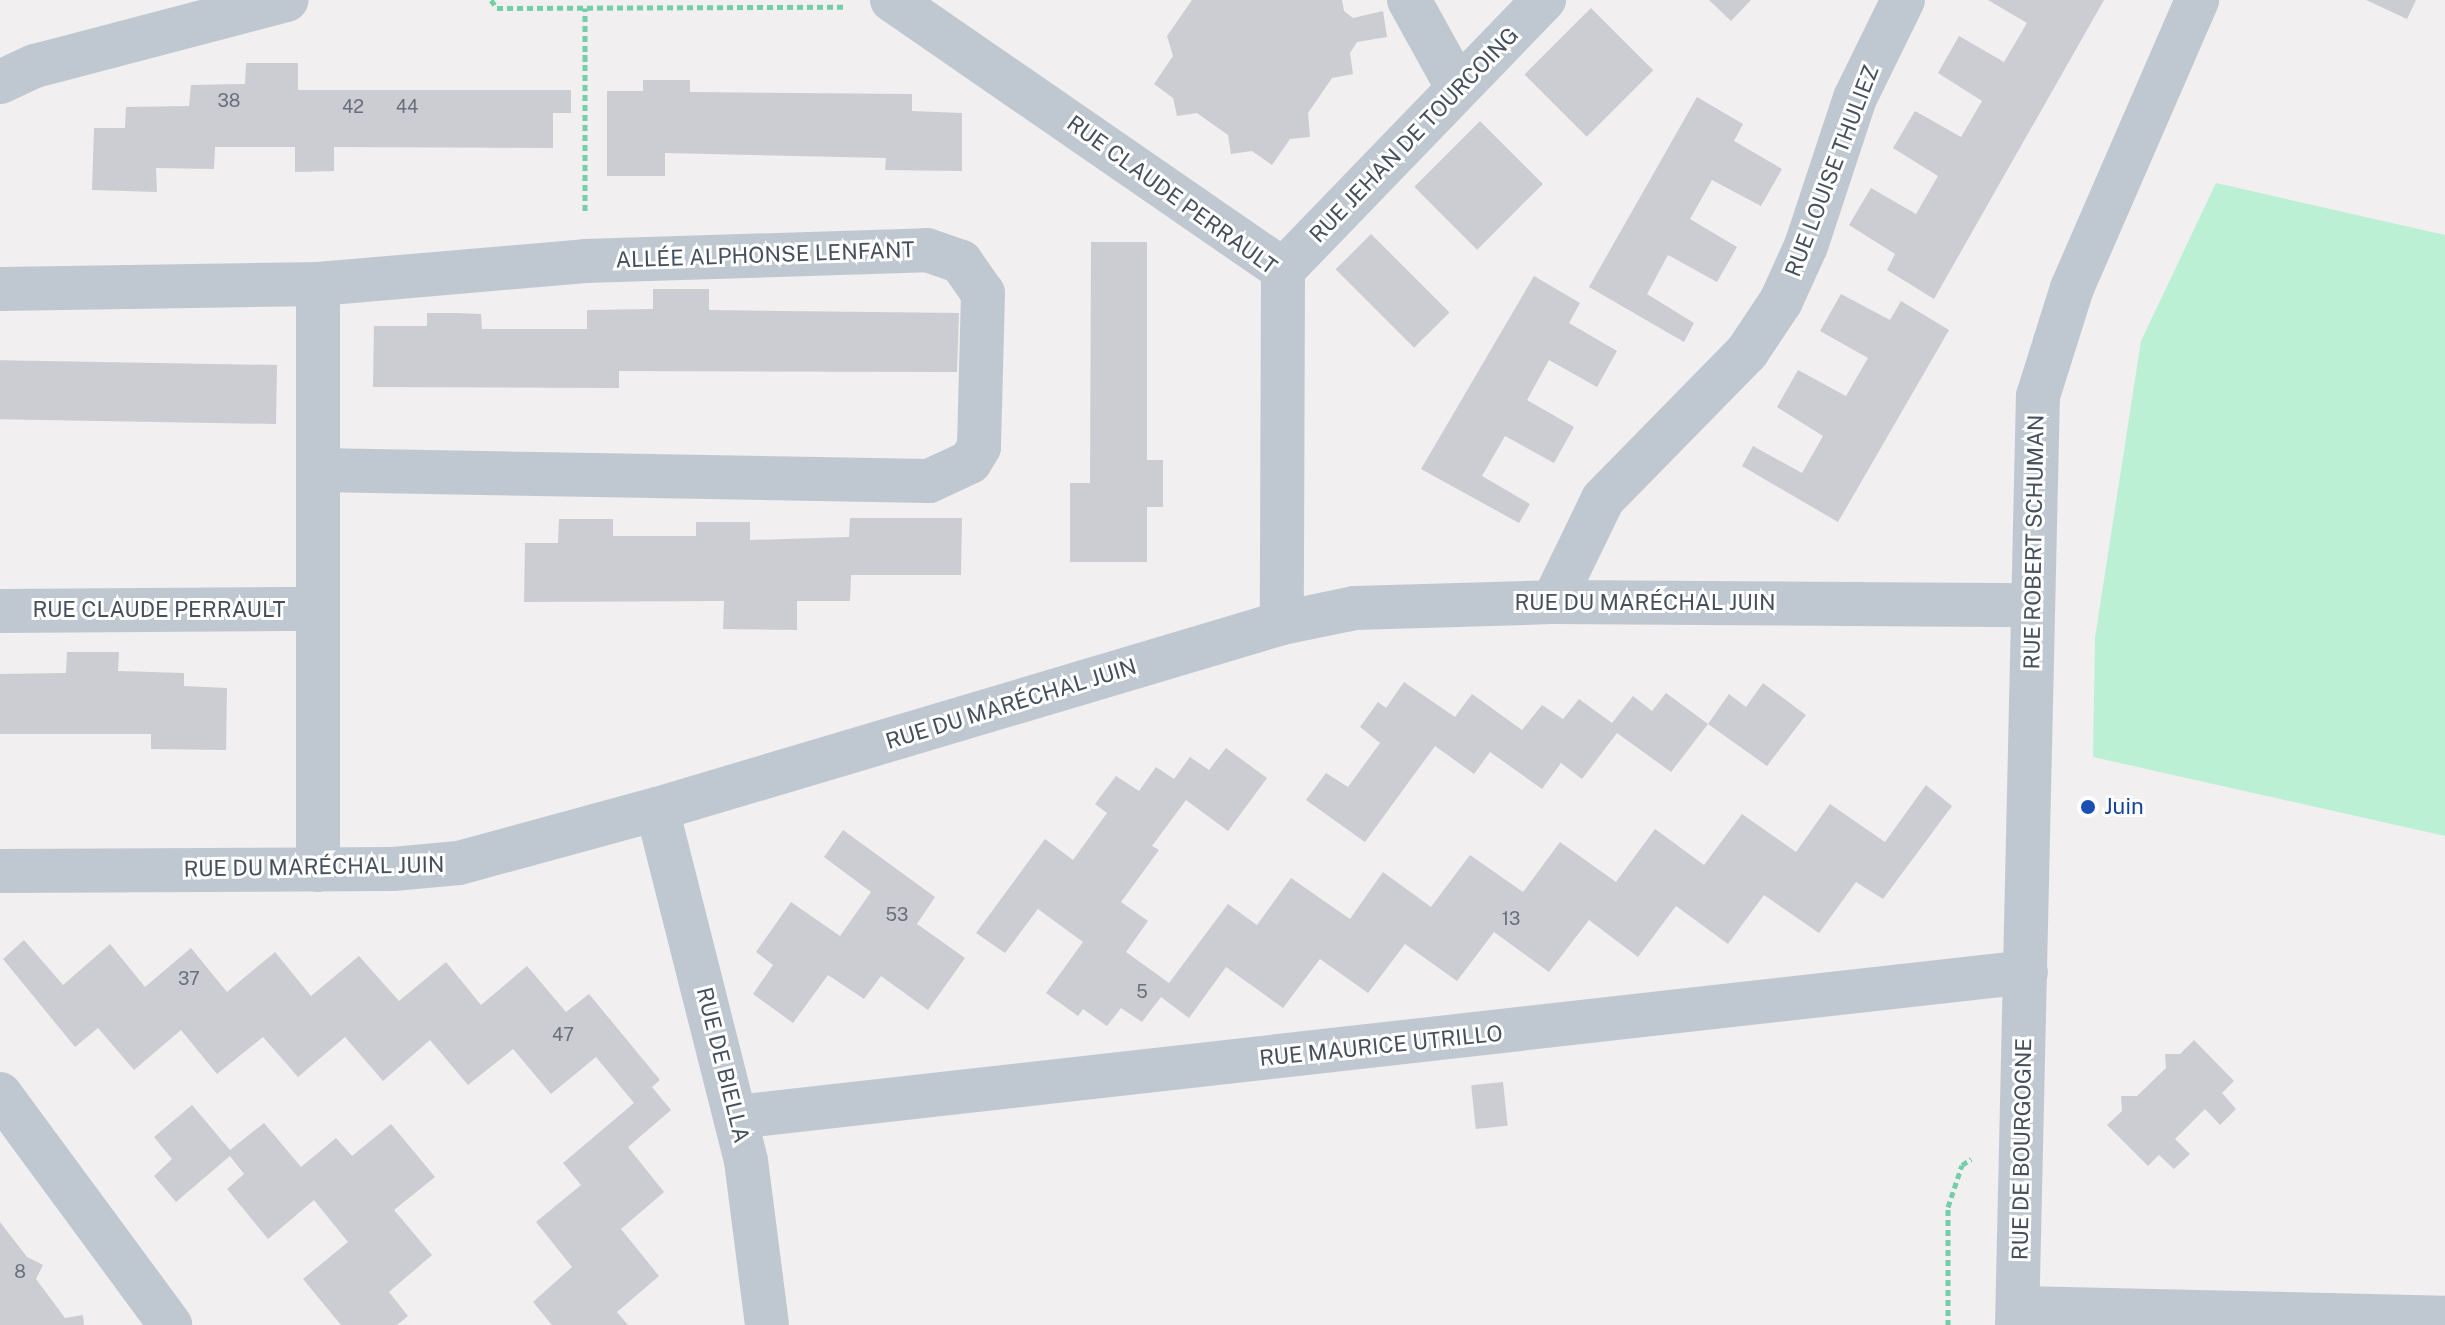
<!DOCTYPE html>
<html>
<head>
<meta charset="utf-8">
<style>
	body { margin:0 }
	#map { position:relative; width:2445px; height:1325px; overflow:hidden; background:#f1efef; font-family:"Public Sans",sans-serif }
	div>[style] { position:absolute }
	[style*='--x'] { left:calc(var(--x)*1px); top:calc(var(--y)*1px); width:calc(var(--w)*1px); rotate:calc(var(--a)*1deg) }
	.green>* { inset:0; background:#bcf0d5 }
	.building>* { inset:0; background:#cbcdd3; transform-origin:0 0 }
	.path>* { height:5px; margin-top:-2.5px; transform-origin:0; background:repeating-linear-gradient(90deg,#74ceaa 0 6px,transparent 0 10px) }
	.minor>* { height:44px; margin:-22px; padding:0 22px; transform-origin:22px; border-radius:22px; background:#bfc8d1 }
	.dots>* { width:22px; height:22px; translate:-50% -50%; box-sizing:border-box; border:4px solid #fff; border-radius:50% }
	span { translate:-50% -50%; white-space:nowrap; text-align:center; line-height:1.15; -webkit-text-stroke:6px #fff; paint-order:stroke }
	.number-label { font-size:18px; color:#676f7a }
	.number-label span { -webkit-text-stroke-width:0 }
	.street-label { font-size:22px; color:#46505d }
	.transit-label { font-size:22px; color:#164399 }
	.left { translate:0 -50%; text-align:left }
</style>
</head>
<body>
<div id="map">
	<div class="green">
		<div style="clip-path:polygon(2216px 183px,2445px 235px,2445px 836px,2093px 757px,2095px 638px,2141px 341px)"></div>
	</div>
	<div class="building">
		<div style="clip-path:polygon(1192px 0,1342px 0,1344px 11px,1353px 18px,1383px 11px,1387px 37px,1357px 42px,1350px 53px,1353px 74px,1332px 78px,1308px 113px,1310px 137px,1290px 139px,1272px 165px,1252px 151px,1231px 154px,1228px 135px,1197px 113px,1177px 116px,1173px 98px,1154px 84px,1173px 56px,1167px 36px)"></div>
		<div style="clip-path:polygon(1709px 0,1751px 0,1731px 21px)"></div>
		<div style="clip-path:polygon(1988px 0,2104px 0,1934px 299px,1887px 270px,1895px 254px,1849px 225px,1871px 188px,1916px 214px,1938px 176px,1893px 148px,1915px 111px,1961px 137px,1982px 101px,1938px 73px,1959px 36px,2004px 62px,2027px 23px)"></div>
		<div style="clip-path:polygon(2366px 0,2416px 0,2407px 19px)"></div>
		<div style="left:1591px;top:8px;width:88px;height:94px;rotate:45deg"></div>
		<div style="clip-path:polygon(246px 63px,298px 63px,298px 90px,571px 90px,571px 113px,553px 113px,553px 148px,334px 147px,334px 171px,295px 172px,295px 147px,215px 147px,214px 169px,156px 168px,157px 192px,92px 190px,94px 128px,125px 128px,126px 107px,189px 106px,191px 85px,245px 84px)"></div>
		<div style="clip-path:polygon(643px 80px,690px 80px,690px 92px,912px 94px,912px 111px,962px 113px,962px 171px,885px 170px,886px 158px,665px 153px,665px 176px,607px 176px,607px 91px,643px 91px)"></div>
		<div style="clip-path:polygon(1697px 97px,1743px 124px,1734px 141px,1782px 169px,1761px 206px,1712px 180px,1690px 219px,1737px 247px,1717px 282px,1668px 255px,1647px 294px,1694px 323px,1684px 342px,1589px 287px)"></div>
		<div style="left:1480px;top:121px;width:89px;height:93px;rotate:45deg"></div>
		<div style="left:1371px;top:234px;width:111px;height:50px;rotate:45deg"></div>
		<div style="clip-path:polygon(1091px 242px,1147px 242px,1147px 460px,1163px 460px,1163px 507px,1147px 507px,1147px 562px,1070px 562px,1070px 483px,1090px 483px)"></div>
		<div style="clip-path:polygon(1534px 276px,1580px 303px,1569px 323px,1617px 351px,1597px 387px,1549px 360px,1527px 400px,1574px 427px,1554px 463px,1505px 436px,1482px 476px,1530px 504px,1519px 523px,1421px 469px)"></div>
		<div style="clip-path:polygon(653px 289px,709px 289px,709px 310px,959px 313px,957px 372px,619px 371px,619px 388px,373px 387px,374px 326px,427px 326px,427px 313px,456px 313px,481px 314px,482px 329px,587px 329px,587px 310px,653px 309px)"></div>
		<div style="clip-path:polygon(1841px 294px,1890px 320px,1901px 301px,1949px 330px,1838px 522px,1742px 466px,1753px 446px,1802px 473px,1823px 436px,1777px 407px,1798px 370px,1846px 396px,1868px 358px,1820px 331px)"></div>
		<div style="left:277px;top:365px;width:59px;height:277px;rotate:91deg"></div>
		<div style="clip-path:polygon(850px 518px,962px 518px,961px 575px,851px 575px,850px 601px,797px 601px,797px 630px,723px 629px,724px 601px,524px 602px,525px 543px,558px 543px,559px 519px,613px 519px,613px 536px,696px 536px,696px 522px,750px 522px,750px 540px,849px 537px)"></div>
		<div style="clip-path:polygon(67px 652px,119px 652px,118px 671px,184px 673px,184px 686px,227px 688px,226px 750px,151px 749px,151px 734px,0 734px,0 674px,66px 673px)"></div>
		<div style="clip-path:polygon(1404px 682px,1455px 717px,1472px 694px,1522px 730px,1542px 705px,1563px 719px,1579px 699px,1612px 723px,1633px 696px,1652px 711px,1666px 693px,1708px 724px,1729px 694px,1746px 707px,1763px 683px,1806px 715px,1767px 766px,1708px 724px,1671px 772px,1617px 733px,1582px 779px,1561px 763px,1542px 789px,1490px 752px,1474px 774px,1435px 746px,1365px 842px,1306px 800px,1326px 773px,1348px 787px,1380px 743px,1360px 727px,1378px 702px,1386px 708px)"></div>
		<div style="clip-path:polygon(1226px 748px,1267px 778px,1228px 831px,1186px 800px,1152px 846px,1159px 850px,1121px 902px,1148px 921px,1126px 952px,1169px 983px,1228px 904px,1257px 925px,1291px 878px,1350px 919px,1383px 872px,1431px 907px,1470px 855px,1523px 892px,1560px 842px,1616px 882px,1655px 829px,1704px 865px,1742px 814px,1796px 852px,1830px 804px,1885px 842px,1926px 785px,1952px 806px,1883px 899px,1856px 882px,1819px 933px,1764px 895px,1728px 944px,1676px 906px,1638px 957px,1589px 920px,1549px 972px,1494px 932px,1457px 981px,1405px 944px,1368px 993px,1320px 959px,1283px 1008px,1226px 967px,1189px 1018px,1161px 997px,1142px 1022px,1121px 1008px,1107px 1026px,1083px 1009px,1078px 1016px,1046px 993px,1083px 942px,1038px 909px,1005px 953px,976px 933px,1045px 839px,1073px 860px,1107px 813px,1095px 804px,1116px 776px,1139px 791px,1156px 767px,1174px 779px,1190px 757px,1209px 770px)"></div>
		<div style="clip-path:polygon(843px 830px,935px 897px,917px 924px,965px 958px,928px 1010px,881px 976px,864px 999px,828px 975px,793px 1023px,753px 994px,773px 965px,756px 952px,791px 902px,840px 936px,871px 892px,824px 857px)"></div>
		<div style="clip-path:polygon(24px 940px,63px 985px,110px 944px,145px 987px,191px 948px,227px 992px,275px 952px,311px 996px,359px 956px,399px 1001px,446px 962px,481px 1005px,527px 966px,566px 1012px,589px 994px,660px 1080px,652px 1087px,671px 1110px,628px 1147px,664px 1192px,621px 1229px,659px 1276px,617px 1312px,628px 1325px,552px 1325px,533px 1302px,572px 1267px,536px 1222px,581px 1185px,563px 1163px,634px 1103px,596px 1057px,551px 1094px,513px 1049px,468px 1085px,430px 1040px,383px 1081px,345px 1037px,298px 1077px,263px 1037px,217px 1074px,181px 1030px,134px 1070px,98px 1028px,75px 1047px,3px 959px)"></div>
		<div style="clip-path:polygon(2194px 1040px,2234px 1081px,2222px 1093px,2236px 1109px,2220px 1125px,2205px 1109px,2175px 1139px,2190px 1154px,2174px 1169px,2159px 1155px,2148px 1166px,2107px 1125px,2122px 1111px,2121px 1096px,2137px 1096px,2166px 1068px,2165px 1054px,2180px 1054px)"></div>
		<div style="left:1503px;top:1082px;width:44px;height:32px;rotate:84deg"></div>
		<div style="clip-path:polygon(192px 1105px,230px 1150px,264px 1123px,301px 1167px,336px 1138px,352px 1156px,391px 1124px,435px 1177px,394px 1210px,432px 1255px,389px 1292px,408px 1316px,397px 1325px,341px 1325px,303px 1279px,348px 1242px,314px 1200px,268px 1239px,227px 1189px,244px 1174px,230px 1156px,176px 1202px,154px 1176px,172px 1159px,154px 1137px)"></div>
		<div style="clip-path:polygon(0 1222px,27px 1257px,43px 1265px,36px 1279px,65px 1318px,83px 1315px,84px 1325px,0 1325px)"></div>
	</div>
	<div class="path">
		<div style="--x:491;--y:0;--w:10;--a:53"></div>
		<div style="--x:497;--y:8;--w:349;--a:-0.2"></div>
		<div style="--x:585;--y:211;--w:203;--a:-90"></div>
		<div style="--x:1948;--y:1325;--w:118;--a:-90"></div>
		<div style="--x:1948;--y:1207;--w:44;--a:-71.6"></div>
		<div style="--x:1962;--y:1165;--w:11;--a:-34"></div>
	</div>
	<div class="minor">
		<div style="--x:892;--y:0;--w:475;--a:34.6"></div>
		<div style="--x:1283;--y:270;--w:353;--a:90.2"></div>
		<div style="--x:1409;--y:0;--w:99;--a:61.1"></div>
		<div style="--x:0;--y:82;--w:38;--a:-25"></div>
		<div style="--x:35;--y:66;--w:260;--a:-14.7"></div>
		<div style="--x:1283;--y:270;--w:376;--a:-46"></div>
		<div style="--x:318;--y:284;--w:586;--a:90"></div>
		<div style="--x:0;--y:289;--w:318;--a:-0.9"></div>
		<div style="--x:318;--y:284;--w:268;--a:-4.9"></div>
		<div style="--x:585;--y:261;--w:342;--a:-1.8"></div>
		<div style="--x:927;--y:250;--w:36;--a:19"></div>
		<div style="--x:961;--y:262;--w:38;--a:55"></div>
		<div style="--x:983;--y:293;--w:154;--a:91.5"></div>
		<div style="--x:979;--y:447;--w:17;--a:121"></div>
		<div style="--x:970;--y:462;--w:45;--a:155.1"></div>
		<div style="--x:929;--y:481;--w:611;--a:-178.97"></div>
		<div style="--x:1553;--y:602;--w:114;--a:-64.1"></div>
		<div style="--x:1603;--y:499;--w:206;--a:-45.6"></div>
		<div style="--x:1747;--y:352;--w:61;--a:-56.3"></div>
		<div style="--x:1781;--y:301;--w:60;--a:-65.6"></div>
		<div style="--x:1806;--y:246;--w:156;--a:-71.7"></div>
		<div style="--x:1855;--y:98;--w:109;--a:-63.9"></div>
		<div style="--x:0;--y:611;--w:318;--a:-0.4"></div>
		<div style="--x:657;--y:809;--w:363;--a:75.8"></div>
		<div style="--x:746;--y:1161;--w:165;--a:82.7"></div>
		<div style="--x:0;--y:871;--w:393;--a:-0.3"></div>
		<div style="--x:393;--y:869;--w:66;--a:-5.2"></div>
		<div style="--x:459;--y:863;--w:205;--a:-15.3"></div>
		<div style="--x:657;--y:809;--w:652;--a:-16.57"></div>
		<div style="--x:1282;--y:623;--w:75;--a:-11.6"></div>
		<div style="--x:1355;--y:608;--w:198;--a:-1.7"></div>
		<div style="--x:1553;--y:602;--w:478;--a:0.4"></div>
		<div style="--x:0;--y:1094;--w:287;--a:53.6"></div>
		<div style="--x:736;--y:1117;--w:1298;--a:-6.41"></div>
		<div style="--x:2018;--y:1308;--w:427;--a:1.3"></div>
		<div style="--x:2017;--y:1325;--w:929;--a:-88.71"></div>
		<div style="--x:2038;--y:396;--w:113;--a:-72.5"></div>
		<div style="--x:2072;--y:288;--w:314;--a:-66.5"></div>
	</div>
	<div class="dots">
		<div style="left:2088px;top:807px;background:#1a4fb4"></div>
	</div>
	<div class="number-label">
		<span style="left:229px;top:101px">38</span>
		<span style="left:353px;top:107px">42</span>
		<span style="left:407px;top:107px">44</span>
		<span style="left:897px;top:915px">53</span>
		<span style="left:1511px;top:919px">13</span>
		<span style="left:189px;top:979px">37</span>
		<span style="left:1142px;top:992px">5</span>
		<span style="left:563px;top:1035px">47</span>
		<span style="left:20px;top:1272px">8</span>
	</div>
	<div class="street-label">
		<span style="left:1414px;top:135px;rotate:-46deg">RUE JEHAN DE TOURCOING</span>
		<span style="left:1832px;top:171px;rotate:-69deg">RUE LOUISE THULIEZ</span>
		<span style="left:1172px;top:195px;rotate:36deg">RUE CLAUDE PERRAULT</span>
		<span style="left:765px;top:255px;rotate:-2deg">ALLÉE ALPHONSE LENFANT</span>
		<span style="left:2034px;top:542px;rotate:-89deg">RUE ROBERT SCHUMAN</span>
		<span style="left:1645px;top:603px">RUE DU MARÉCHAL JUIN</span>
		<span style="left:159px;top:610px">RUE CLAUDE PERRAULT</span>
		<span style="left:1011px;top:704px;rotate:-17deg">RUE DU MARÉCHAL JUIN</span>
		<span style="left:314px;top:867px;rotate:-1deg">RUE DU MARÉCHAL JUIN</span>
		<span style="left:1381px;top:1046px;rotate:-6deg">RUE MAURICE UTRILLO</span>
		<span style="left:723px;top:1065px;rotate:76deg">RUE DE BIELLA</span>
		<span style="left:2022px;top:1149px;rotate:-89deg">RUE DE BOURGOGNE</span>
	</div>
	<div class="transit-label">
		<span class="left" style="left:2104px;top:807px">Juin</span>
	</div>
</div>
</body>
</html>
